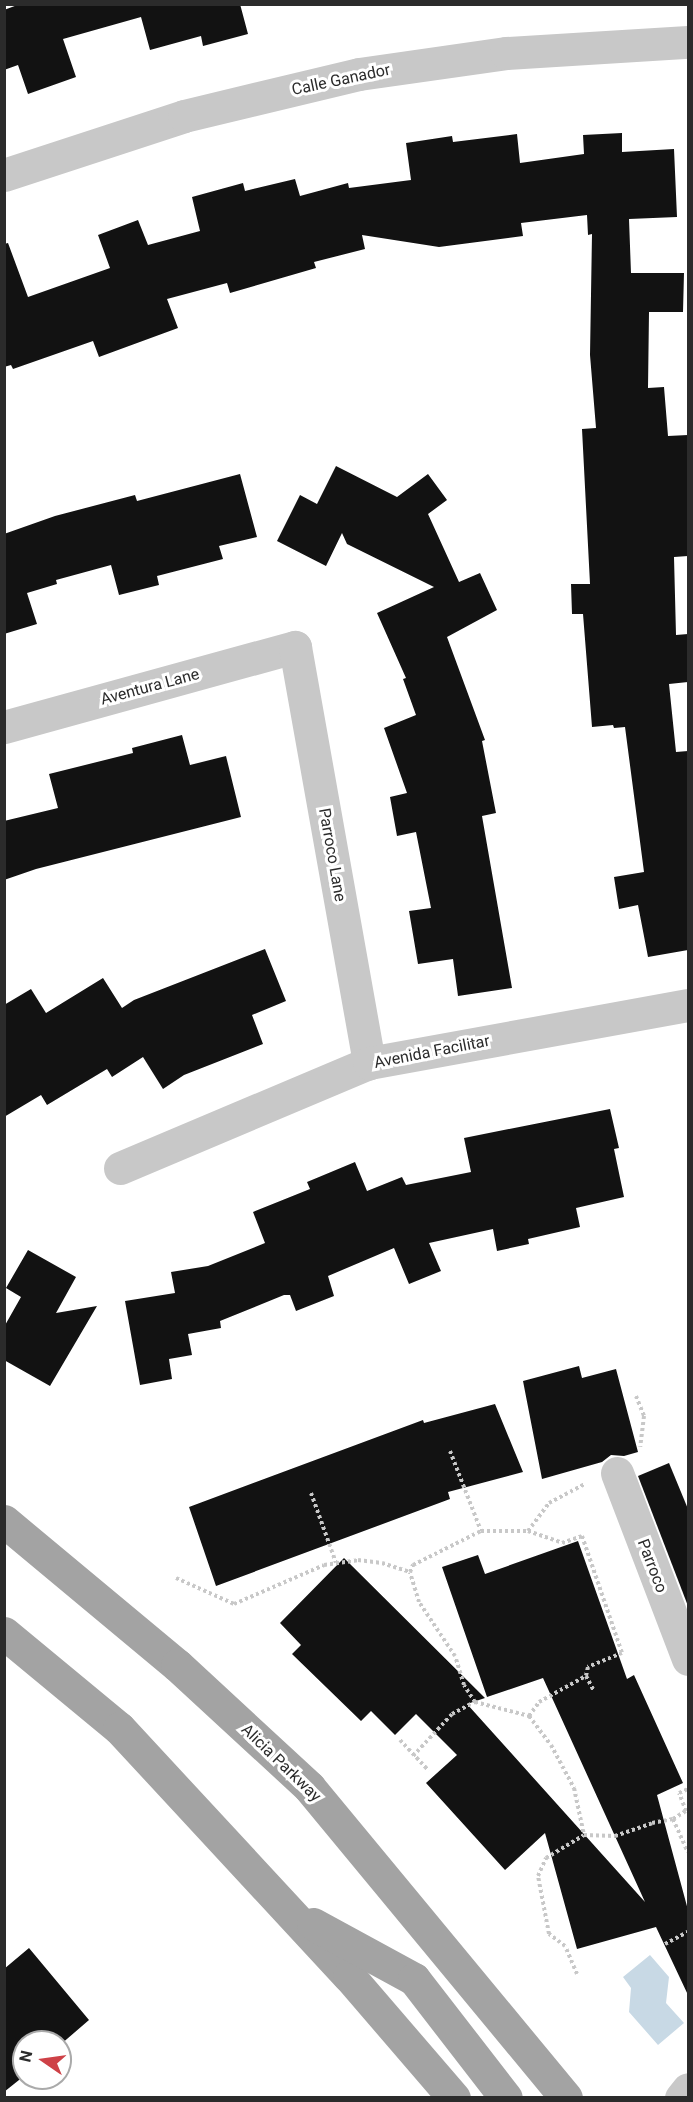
<!DOCTYPE html>
<html>
<head>
<meta charset="utf-8">
<style>
	body { margin:0 }
	#map { position:relative; width:693px; height:2102px; overflow:hidden; background:#fff; font-family:Roboto,sans-serif }
	div>[style] { position:absolute }
	[style*='--x'] { left:calc(var(--x)*1px); top:calc(var(--y)*1px); width:calc(var(--w)*1px); rotate:calc(var(--a)*1deg) }
	.water>* { inset:0; background:#c8d9e5 }
	.building>* { inset:0; background:#121212 }
	.path>* { height:4px; margin-top:-2px; transform-origin:0; background:repeating-linear-gradient(90deg,#c8c8c8 0 3px,transparent 0 6px) }
	.minor>* { height:33px; margin:-16.5px; padding:0 16.5px; transform-origin:16.5px; border-radius:16.5px; background:#c8c8c8 }
	.major>* { height:33px; margin:-16.5px; padding:0 16.5px; transform-origin:16.5px; border-radius:16.5px; background:#a3a3a3 }
	span { translate:-50% -50%; white-space:nowrap; text-align:center; line-height:1.15; -webkit-text-stroke:6px #fff; paint-order:stroke }
	.street-label { font-size:16px; color:#2b2b2b }
	.frame { position:absolute; inset:0; border:6px solid #2b2b2b; pointer-events:none }
	.north { position:absolute; left:12px; top:2030px; width:60px; height:60px; box-sizing:border-box; background:#fff; border:2px solid #aaa; border-radius:50%; rotate:283deg; font-size:16px; font-weight:700; line-height:24px; text-align:center; color:#2b2b2b }
	.north::after { content:''; display:block; margin:auto; width:21px; height:27px; background:#ce4147; clip-path:polygon(50% 0,100% 100%,50% 72%,0 100%) }
</style>
</head>
<body>
<div id="map">
	<div class="water">
		<div style="clip-path:polygon(650px 1955px,669px 1977px,666px 2003px,684px 2023px,658px 2045px,629px 2012px,631px 1988px,623px 1977px)"></div>
	</div>
	<div class="building">
		<div style="clip-path:polygon(20px 4px,240px 4px,248px 34px,203px 46px,201px 36px,150px 50px,141px 17px,63px 39px,76px 77px,28px 94px,18px 65px,4px 70px,4px 10px)"></div>
		<div style="clip-path:polygon(622px 133px,622px 152px,674px 149px,677px 217px,629px 219px,631px 273px,684px 273px,683px 312px,649px 312px,648px 388px,664px 387px,668px 436px,688px 435px,688px 556px,674px 557px,676px 635px,688px 634px,688px 682px,669px 684px,676px 752px,688px 751px,688px 950px,648px 957px,638px 905px,619px 909px,614px 877px,644px 872px,625px 727px,614px 728px,613px 725px,592px 727px,583px 614px,572px 614px,571px 584px,590px 584px,582px 429px,596px 428px,590px 355px,592px 234px,588px 235px,587px 215px,521px 223px,523px 236px,439px 247px,362px 235px,365px 249px,314px 262px,316px 268px,230px 293px,227px 283px,167px 299px,178px 328px,99px 357px,93px 341px,13px 369px,11px 365px,4px 367px,4px 244px,8px 243px,28px 297px,110px 268px,98px 235px,138px 220px,148px 245px,200px 231px,192px 197px,243px 183px,245px 191px,295px 179px,300px 196px,348px 183px,349px 188px,411px 180px,406px 143px,452px 136px,453px 142px,517px 134px,520px 163px,584px 154px,583px 135px)"></div>
		<div style="clip-path:polygon(336px 466px,397px 497px,428px 474px,447px 500px,428px 514px,459px 582px,480px 573px,497px 610px,447px 637px,485px 740px,482px 741px,496px 813px,482px 816px,512px 988px,458px 996px,453px 959px,418px 964px,409px 911px,431px 908px,416px 832px,397px 836px,390px 797px,407px 793px,384px 728px,416px 715px,403px 679px,406px 678px,377px 613px,434px 587px,347px 544px,342px 533px,326px 566px,277px 541px,300px 495px,317px 504px)"></div>
		<div style="clip-path:polygon(240px 474px,257px 537px,219px 546px,223px 559px,157px 576px,159px 585px,119px 595px,111px 565px,56px 580px,57px 584px,27px 593px,37px 624px,4px 634px,4px 534px,55px 516px,135px 495px,137px 501px)"></div>
		<div style="clip-path:polygon(182px 735px,190px 765px,226px 756px,241px 817px,36px 869px,4px 880px,4px 821px,58px 808px,49px 774px,133px 753px,132px 748px)"></div>
		<div style="clip-path:polygon(265px 949px,286px 1001px,252px 1015px,263px 1044px,184px 1075px,163px 1089px,143px 1057px,112px 1077px,107px 1069px,47px 1105px,41px 1095px,4px 1117px,4px 1005px,31px 989px,46px 1013px,103px 978px,122px 1008px,134px 1000px)"></div>
		<div style="clip-path:polygon(610px 1109px,619px 1148px,614px 1149px,624px 1197px,576px 1208px,580px 1227px,528px 1239px,529px 1244px,497px 1251px,493px 1229px,429px 1243px,441px 1271px,409px 1284px,394px 1248px,328px 1276px,334px 1296px,296px 1311px,290px 1295px,284px 1295px,220px 1321px,221px 1328px,188px 1334px,192px 1355px,169px 1359px,172px 1379px,140px 1385px,125px 1301px,175px 1293px,171px 1272px,208px 1266px,265px 1243px,253px 1212px,310px 1189px,307px 1182px,355px 1162px,367px 1191px,402px 1177px,406px 1185px,471px 1172px,464px 1138px)"></div>
		<div style="clip-path:polygon(28px 1250px,76px 1277px,56px 1313px,97px 1306px,50px 1386px,4px 1360px,4px 1327px,21px 1297px,6px 1288px)"></div>
		<div style="clip-path:polygon(579px 1366px,582px 1378px,616px 1369px,638px 1452px,624px 1456px,611px 1455px,602px 1462px,542px 1479px,523px 1381px)"></div>
		<div style="clip-path:polygon(495px 1404px,523px 1472px,448px 1492px,450px 1499px,216px 1586px,189px 1507px,423px 1420px,424px 1423px)"></div>
		<div style="clip-path:polygon(669px 1463px,688px 1509px,688px 1606px,638px 1476px)"></div>
		<div style="clip-path:polygon(578px 1541px,627px 1679px,634px 1675px,683px 1783px,657px 1795px,688px 1910px,688px 1995px,656px 1927px,577px 1949px,545px 1833px,505px 1870px,426px 1783px,457px 1755px,416px 1714px,395px 1735px,371px 1711px,361px 1721px,292px 1654px,301px 1645px,280px 1623px,344px 1558px,485px 1698px,467px 1704px,645px 1902px,543px 1678px,487px 1697px,442px 1567px,478px 1555px,485px 1574px)"></div>
		<div style="clip-path:polygon(29px 1948px,89px 2020px,60px 2045px,60px 2042px,24px 2042px,24px 2076px,4px 2092px,4px 1969px)"></div>
	</div>
	<div class="path">
		<div style="--x:636;--y:1396;--w:22;--a:68"></div>
		<div style="--x:644;--y:1416;--w:31;--a:97"></div>
		<div style="--x:450;--y:1451;--w:86;--a:68.8"></div>
		<div style="--x:311;--y:1493;--w:74;--a:70.3"></div>
		<div style="--x:528;--y:1531;--w:35;--a:-53"></div>
		<div style="--x:549;--y:1503;--w:40;--a:-28"></div>
		<div style="--x:176;--y:1578;--w:64;--a:24.1"></div>
		<div style="--x:234;--y:1604;--w:98;--a:-23.4"></div>
		<div style="--x:324;--y:1565;--w:34;--a:-8"></div>
		<div style="--x:358;--y:1560;--w:24;--a:7"></div>
		<div style="--x:382;--y:1563;--w:29;--a:18"></div>
		<div style="--x:475;--y:1702;--w:20;--a:-123"></div>
		<div style="--x:464;--y:1685;--w:30;--a:-107"></div>
		<div style="--x:455;--y:1656;--w:65;--a:-123.7"></div>
		<div style="--x:419;--y:1602;--w:31;--a:-107"></div>
		<div style="--x:410;--y:1572;--w:8;--a:-67"></div>
		<div style="--x:413;--y:1565;--w:76;--a:-26.6"></div>
		<div style="--x:481;--y:1531;--w:47;--a:0"></div>
		<div style="--x:528;--y:1531;--w:36;--a:19"></div>
		<div style="--x:562;--y:1543;--w:21;--a:-19"></div>
		<div style="--x:582;--y:1536;--w:124;--a:71.1"></div>
		<div style="--x:622;--y:1653;--w:37;--a:158"></div>
		<div style="--x:588;--y:1667;--w:9;--a:103"></div>
		<div style="--x:586;--y:1676;--w:17;--a:62"></div>
		<div style="--x:529;--y:1716;--w:17;--a:-54"></div>
		<div style="--x:539;--y:1702;--w:54;--a:-29"></div>
		<div style="--x:400;--y:1740;--w:42;--a:46.9"></div>
		<div style="--x:413;--y:1756;--w:57;--a:-47.1"></div>
		<div style="--x:452;--y:1714;--w:26;--a:-28"></div>
		<div style="--x:475;--y:1702;--w:56;--a:14.5"></div>
		<div style="--x:529;--y:1716;--w:36;--a:53"></div>
		<div style="--x:551;--y:1745;--w:49;--a:61.9"></div>
		<div style="--x:574;--y:1788;--w:48;--a:78"></div>
		<div style="--x:673;--y:1819;--w:36;--a:66"></div>
		<div style="--x:665;--y:1944;--w:26;--a:-28"></div>
		<div style="--x:577;--y:1974;--w:30;--a:-113"></div>
		<div style="--x:565;--y:1946;--w:20;--a:-143"></div>
		<div style="--x:549;--y:1934;--w:59;--a:-100.7"></div>
		<div style="--x:538;--y:1876;--w:20;--a:-66"></div>
		<div style="--x:546;--y:1858;--w:44;--a:-31.2"></div>
		<div style="--x:584;--y:1835;--w:31;--a:2"></div>
		<div style="--x:615;--y:1836;--w:39;--a:-19"></div>
		<div style="--x:652;--y:1823;--w:21;--a:-11"></div>
		<div style="--x:673;--y:1819;--w:15;--a:-32"></div>
		<div style="--x:686;--y:1811;--w:19;--a:-111"></div>
		<div style="--x:679;--y:1793;--w:10;--a:-24"></div>
	</div>
	<div class="minor">
		<div style="--x:4;--y:175;--w:189;--a:-18.1"></div>
		<div style="--x:184;--y:116;--w:180;--a:-13.5"></div>
		<div style="--x:359;--y:74;--w:148;--a:-8.1"></div>
		<div style="--x:506;--y:53;--w:182;--a:-3.5"></div>
		<div style="--x:4;--y:727;--w:302;--a:-15.4"></div>
		<div style="--x:295;--y:647;--w:423;--a:79.9"></div>
		<div style="--x:120;--y:1168;--w:270;--a:-22.9"></div>
		<div style="--x:369;--y:1063;--w:324;--a:-10.3"></div>
		<div style="--x:617;--y:1473;--w:199;--a:69.1"></div>
		<div style="--x:681;--y:2098;--w:11;--a:-52"></div>
	</div>
	<div class="major">
		<div style="--x:4;--y:1521;--w:225;--a:39.8"></div>
		<div style="--x:177;--y:1665;--w:180;--a:42.7"></div>
		<div style="--x:309;--y:1787;--w:403;--a:50.4"></div>
		<div style="--x:4;--y:1633;--w:149;--a:39.6"></div>
		<div style="--x:119;--y:1728;--w:338;--a:47.2"></div>
		<div style="--x:349;--y:1976;--w:161;--a:49.3"></div>
		<div style="--x:313;--y:1924;--w:115;--a:28.6"></div>
		<div style="--x:414;--y:1979;--w:150;--a:52.3"></div>
	</div>
	<div class="street-label">
		<span style="left:341px;top:80px;rotate:-12deg">Calle Ganador</span>
		<span style="left:150px;top:687px;rotate:-15deg">Aventura Lane</span>
		<span style="left:332px;top:855px;rotate:80deg">Parroco Lane</span>
		<span style="left:432px;top:1052px;rotate:-11deg">Avenida Facilitar</span>
		<span style="left:652px;top:1566px;rotate:69deg">Parroco</span>
		<span style="left:281px;top:1763px;rotate:44deg">Alicia Parkway</span>
	</div>
	<div class="frame"></div>
	<div class="north">N</div>
</div>
</body>
</html>
